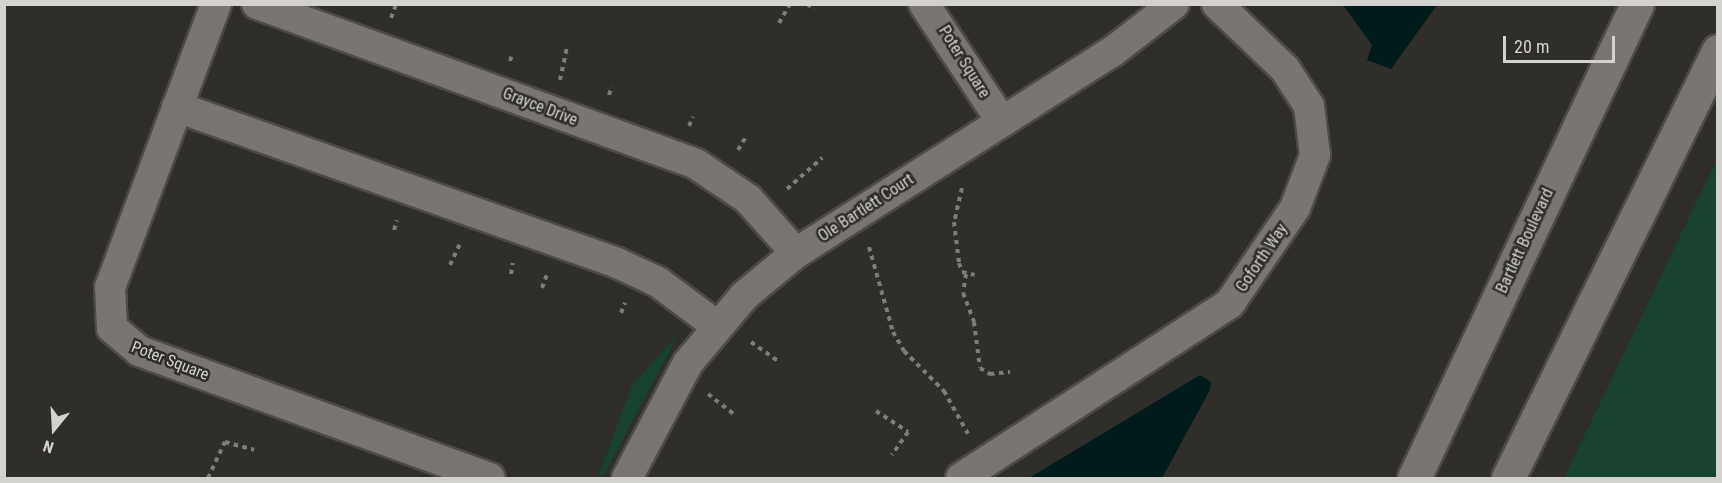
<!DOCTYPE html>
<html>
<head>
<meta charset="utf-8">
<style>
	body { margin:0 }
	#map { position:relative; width:1722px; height:483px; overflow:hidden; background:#302e2a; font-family:"Roboto Condensed",sans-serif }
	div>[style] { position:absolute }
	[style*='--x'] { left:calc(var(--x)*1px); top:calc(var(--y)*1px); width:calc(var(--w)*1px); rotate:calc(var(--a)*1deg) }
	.green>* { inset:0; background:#174330 }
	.water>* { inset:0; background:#011b1b }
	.path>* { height:4px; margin-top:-2px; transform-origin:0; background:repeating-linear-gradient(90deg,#7e7c79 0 4.5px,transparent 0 9px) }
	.roads { filter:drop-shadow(2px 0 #4c4b48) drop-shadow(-2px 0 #4c4b48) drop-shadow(0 2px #4c4b48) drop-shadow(0 -2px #4c4b48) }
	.street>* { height:30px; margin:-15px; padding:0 15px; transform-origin:15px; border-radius:15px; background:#797672 }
	.secondary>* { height:33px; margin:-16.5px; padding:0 16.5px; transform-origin:16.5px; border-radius:16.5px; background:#797672 }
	span { translate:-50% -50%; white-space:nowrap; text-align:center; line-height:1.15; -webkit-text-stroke:5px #302e2a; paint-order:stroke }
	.street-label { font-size:16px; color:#d3d2cf }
	.frame { position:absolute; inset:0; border:6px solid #d3d2cf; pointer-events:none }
	.north { position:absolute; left:24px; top:399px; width:60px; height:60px; -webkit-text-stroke:4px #302e2a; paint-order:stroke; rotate:198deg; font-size:16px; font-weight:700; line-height:24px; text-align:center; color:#d3d2cf }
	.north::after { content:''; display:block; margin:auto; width:21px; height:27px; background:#d3d2cf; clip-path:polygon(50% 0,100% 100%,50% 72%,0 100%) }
	.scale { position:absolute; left:1503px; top:36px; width:112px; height:27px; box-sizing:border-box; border:3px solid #d3d2cf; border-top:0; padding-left:8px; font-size:18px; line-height:21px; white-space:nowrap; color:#d3d2cf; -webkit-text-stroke:4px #302e2a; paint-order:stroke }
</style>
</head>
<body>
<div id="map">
	<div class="green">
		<div style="clip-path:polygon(1717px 159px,1717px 478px,1564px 478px)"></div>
		<div style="clip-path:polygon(678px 335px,605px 473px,598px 478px,632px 385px)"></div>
	</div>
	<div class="water">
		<div style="clip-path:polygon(1343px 5px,1437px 5px,1391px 69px,1367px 60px,1372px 45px)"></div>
		<div style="clip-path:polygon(1200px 375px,1211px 382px,1210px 390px,1162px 478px,1029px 478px)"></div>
	</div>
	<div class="path">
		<div style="--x:807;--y:4;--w:9;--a:36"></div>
		<div style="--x:391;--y:18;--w:15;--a:-70"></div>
		<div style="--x:779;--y:23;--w:22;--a:-60"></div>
		<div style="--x:510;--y:61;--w:9;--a:-72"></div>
		<div style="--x:560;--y:80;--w:34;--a:-78"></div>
		<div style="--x:609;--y:95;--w:9;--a:-72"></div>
		<div style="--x:689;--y:126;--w:10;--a:-66"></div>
		<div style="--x:738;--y:150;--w:17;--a:-59"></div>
		<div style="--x:962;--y:188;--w:35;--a:103"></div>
		<div style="--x:954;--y:222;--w:41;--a:83"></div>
		<div style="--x:959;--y:263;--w:9;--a:72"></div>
		<div style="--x:962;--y:272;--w:13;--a:13"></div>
		<div style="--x:787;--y:189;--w:47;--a:-41.5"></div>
		<div style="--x:394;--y:230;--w:10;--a:-73"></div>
		<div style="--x:869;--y:247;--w:88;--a:74.2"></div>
		<div style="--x:893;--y:332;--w:22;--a:60"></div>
		<div style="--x:904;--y:351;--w:57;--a:45"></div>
		<div style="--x:944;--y:391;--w:49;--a:60.8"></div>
		<div style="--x:450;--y:265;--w:23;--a:-65"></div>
		<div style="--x:511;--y:274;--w:11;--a:-80"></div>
		<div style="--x:966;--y:274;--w:19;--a:99"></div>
		<div style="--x:963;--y:293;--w:31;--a:69"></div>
		<div style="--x:974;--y:322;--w:46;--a:82.6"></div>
		<div style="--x:980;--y:368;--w:12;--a:31"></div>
		<div style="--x:990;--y:374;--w:20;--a:-6"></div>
		<div style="--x:542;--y:288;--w:15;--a:-70"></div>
		<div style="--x:621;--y:313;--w:11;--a:-68"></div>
		<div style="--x:751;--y:342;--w:32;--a:35"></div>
		<div style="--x:708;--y:394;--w:36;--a:38"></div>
		<div style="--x:876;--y:411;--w:38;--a:33"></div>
		<div style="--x:908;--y:432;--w:28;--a:125"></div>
		<div style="--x:208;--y:478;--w:40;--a:-65"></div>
		<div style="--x:225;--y:442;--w:30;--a:15"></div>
	</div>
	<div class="roads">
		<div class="street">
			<div style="--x:216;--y:4;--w:302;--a:110.5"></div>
			<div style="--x:110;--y:287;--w:41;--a:87.2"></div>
			<div style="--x:112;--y:328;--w:35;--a:40"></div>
			<div style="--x:139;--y:351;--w:373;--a:19.9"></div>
			<div style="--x:257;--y:4;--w:467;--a:20"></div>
			<div style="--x:696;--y:164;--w:63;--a:33.9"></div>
			<div style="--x:748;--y:199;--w:72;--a:48.4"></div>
			<div style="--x:924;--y:4;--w:141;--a:56.5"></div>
			<div style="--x:177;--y:107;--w:467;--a:19.5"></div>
			<div style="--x:617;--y:263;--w:45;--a:24.9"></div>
			<div style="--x:658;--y:282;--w:72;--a:36.6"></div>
			<div style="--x:627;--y:478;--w:130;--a:-62.1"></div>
			<div style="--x:688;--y:363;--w:87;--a:-50.1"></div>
			<div style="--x:744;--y:296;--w:67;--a:-39.6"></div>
			<div style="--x:796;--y:253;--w:375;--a:-32.5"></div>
			<div style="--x:1112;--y:52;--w:78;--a:-37.7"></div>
			<div style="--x:961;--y:478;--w:321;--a:-33"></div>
			<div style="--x:1230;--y:303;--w:115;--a:-55.6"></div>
			<div style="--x:1295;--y:208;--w:57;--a:-69.3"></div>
			<div style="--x:1315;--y:155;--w:49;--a:-97"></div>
			<div style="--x:1309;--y:106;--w:44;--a:-123"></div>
			<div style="--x:1285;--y:69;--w:94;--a:-136.3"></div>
		</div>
		<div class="secondary">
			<div style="--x:1414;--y:478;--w:524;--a:-64.8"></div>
			<div style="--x:1508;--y:478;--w:476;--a:-63.8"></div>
		</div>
	</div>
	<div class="street-label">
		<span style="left:964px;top:62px;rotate:58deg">Poter Square</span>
		<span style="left:540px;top:107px;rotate:21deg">Grayce Drive</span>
		<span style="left:866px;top:208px;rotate:-33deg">Ole Bartlett Court</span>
		<span style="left:1525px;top:241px;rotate:-65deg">Bartlett Boulevard</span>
		<span style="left:1262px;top:258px;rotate:-56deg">Goforth Way</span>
		<span style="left:170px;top:361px;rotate:21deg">Poter Square</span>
	</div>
	<div class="frame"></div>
	<div class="north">N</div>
	<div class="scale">20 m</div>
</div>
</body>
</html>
